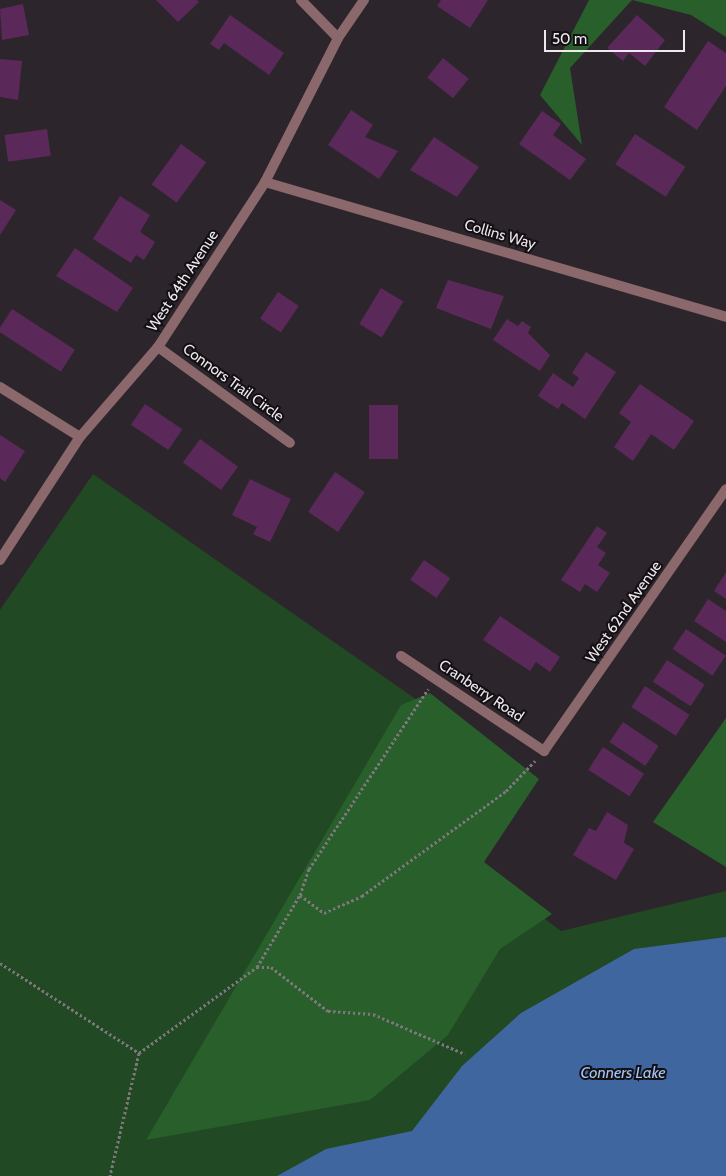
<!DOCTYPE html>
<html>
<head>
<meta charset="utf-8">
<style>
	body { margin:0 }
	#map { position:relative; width:726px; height:1176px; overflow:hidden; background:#2d252c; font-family:Cabin,sans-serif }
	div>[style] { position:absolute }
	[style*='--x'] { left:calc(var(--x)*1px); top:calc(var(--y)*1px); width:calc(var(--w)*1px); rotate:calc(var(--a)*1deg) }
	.green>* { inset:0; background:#214923 }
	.forest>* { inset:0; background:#285f2b }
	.water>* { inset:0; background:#3f669e }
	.building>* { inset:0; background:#5a2959; transform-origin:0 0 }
	.path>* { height:3px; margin-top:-1.5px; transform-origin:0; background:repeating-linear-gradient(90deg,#7e777d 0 2.5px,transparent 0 5px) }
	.minor>* { height:10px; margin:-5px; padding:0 5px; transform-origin:5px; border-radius:5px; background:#8b686b }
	span { translate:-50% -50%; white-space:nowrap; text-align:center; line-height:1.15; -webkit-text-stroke:4px #130f13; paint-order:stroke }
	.street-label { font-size:15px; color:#eee9ee }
	.water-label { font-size:16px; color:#a3c5f5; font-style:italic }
	.scale { position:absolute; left:544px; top:30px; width:141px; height:22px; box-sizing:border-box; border:2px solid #eee9ee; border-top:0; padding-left:6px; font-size:15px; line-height:18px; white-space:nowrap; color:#eee9ee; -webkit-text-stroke:4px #130f13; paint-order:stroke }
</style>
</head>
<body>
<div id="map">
	<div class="green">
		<div style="clip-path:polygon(93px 474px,529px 778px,474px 865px,561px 931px,726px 891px,726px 1176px,0 1176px,0 610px)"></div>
	</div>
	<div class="forest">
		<div style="clip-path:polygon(589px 0,726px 0,726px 37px,691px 15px,632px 0,570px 68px,582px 145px,540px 95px)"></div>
		<div style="clip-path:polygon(430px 693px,539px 779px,484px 862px,552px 914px,500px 949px,448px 1035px,370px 1100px,146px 1140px,401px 705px)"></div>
		<div style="clip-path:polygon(726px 718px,726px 867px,653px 822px)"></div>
	</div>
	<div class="water">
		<div style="clip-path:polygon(726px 937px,726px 1176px,277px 1176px,326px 1149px,412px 1131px,462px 1066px,521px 1013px,634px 949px)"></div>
	</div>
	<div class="building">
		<div style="clip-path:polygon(156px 0,197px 0,199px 2px,178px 22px)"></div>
		<div style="clip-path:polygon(441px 0,488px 0,470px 28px,437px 6px)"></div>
		<div style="clip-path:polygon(23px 4px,29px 35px,2px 40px,0 9px)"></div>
		<div style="clip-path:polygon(230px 15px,284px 53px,269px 75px,224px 43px,219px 50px,210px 44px)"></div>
		<div style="clip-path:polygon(637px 15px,665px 40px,645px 66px,629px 53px,623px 61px,607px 48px)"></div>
		<div style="clip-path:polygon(708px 41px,726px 53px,726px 86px,697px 130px,664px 107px)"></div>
		<div style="left:443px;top:58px;width:33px;height:25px;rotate:39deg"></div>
		<div style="clip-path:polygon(0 59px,22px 61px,18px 100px,0 97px)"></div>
		<div style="clip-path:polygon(351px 110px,373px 125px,365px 137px,398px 151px,379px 179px,328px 145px)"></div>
		<div style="clip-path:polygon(542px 111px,561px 124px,553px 135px,586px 159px,570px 180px,519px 144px)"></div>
		<div style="left:47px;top:129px;width:27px;height:43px;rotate:82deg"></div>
		<div style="left:635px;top:134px;width:60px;height:36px;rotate:33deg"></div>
		<div style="clip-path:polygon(434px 137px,479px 167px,457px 197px,410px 170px)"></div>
		<div style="left:181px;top:144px;width:31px;height:50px;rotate:36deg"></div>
		<div style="clip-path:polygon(120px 196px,150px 215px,140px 232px,155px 242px,144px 260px,136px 255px,131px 263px,93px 239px)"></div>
		<div style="clip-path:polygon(0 200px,16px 210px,0 235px)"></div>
		<div style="clip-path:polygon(75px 248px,133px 288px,117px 312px,56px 276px)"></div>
		<div style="clip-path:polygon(448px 280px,504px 296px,491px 329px,436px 308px)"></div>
		<div style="left:381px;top:288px;width:26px;height:42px;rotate:31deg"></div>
		<div style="left:278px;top:292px;width:25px;height:32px;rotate:34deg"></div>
		<div style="left:12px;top:309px;width:75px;height:26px;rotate:33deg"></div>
		<div style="clip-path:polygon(507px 319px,518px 326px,522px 321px,531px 327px,528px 333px,550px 355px,540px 371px,493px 340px)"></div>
		<div style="clip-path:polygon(586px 352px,616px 372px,585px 419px,562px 403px,558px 409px,538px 396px,553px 373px,573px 387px,579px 378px,572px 373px)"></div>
		<div style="clip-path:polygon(640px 384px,694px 421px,674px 450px,651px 434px,633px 461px,614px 447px,631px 422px,619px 413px)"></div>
		<div style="left:145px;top:404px;width:45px;height:25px;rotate:34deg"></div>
		<div style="left:398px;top:405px;width:54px;height:29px;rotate:90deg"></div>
		<div style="clip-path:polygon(0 435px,25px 451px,5px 482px,0 478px)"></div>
		<div style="left:200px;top:439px;width:47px;height:29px;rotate:36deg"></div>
		<div style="left:335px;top:472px;width:36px;height:48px;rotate:34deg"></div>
		<div style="clip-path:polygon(250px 479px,291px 499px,270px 542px,253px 534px,257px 527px,232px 515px)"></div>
		<div style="clip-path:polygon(597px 526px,607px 533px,597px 547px,606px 553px,598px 565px,610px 573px,597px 592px,585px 584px,580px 592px,561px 580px)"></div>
		<div style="left:424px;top:560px;width:32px;height:24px;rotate:35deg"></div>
		<div style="clip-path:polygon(726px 572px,726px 599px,714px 591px)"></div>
		<div style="clip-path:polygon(708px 599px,726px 611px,726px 642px,694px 621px)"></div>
		<div style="clip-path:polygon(500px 616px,560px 657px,550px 672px,536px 662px,530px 671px,483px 640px)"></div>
		<div style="left:686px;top:629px;width:48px;height:24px;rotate:34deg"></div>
		<div style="left:667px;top:660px;width:45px;height:26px;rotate:33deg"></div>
		<div style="left:645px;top:686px;width:53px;height:25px;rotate:33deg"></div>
		<div style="left:623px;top:722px;width:43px;height:24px;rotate:34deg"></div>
		<div style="left:603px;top:747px;width:49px;height:27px;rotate:33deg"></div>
		<div style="clip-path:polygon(607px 812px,628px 825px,624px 843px,634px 849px,616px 880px,573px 855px,589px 828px,596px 831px)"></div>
	</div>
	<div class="path">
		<div style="--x:300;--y:895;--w:30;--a:37"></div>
		<div style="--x:324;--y:913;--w:42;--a:-24.1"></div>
		<div style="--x:362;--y:896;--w:178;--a:-36.1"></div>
		<div style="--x:506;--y:791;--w:42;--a:-46"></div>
		<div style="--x:0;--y:963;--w:166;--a:32.9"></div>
		<div style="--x:139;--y:1053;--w:126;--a:103.3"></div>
		<div style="--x:257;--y:967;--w:14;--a:0"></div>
		<div style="--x:271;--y:967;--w:72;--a:37.7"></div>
		<div style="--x:328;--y:1011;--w:45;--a:3.8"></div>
		<div style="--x:373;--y:1014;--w:100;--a:23.5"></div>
		<div style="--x:139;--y:1053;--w:146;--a:-36.1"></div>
		<div style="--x:257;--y:967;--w:84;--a:-59.2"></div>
		<div style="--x:300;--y:895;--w:28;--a:-71"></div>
		<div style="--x:309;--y:869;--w:216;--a:-56.5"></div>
	</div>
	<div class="minor">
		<div style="--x:301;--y:0;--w:53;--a:45.8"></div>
		<div style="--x:265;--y:182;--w:480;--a:16.3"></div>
		<div style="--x:158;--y:347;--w:163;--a:36"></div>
		<div style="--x:0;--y:387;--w:94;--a:32"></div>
		<div style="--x:0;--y:560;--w:147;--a:-57"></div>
		<div style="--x:80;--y:437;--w:119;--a:-49.1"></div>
		<div style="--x:158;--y:347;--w:197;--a:-57"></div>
		<div style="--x:265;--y:182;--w:161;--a:-63.1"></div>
		<div style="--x:338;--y:38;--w:46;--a:-55.6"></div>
		<div style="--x:401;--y:656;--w:172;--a:33.6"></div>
		<div style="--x:544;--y:751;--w:319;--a:-55.2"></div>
	</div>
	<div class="street-label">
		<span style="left:500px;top:235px;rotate:16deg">Collins Way</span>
		<span style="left:183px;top:281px;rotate:-57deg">West 64th Avenue</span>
		<span style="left:233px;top:383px;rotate:36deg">Connors Trail Circle</span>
		<span style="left:624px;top:612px;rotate:-55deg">West 62nd Avenue</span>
		<span style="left:481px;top:691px;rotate:34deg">Cranberry Road</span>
	</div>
	<div class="water-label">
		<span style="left:623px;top:1073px">Conners Lake</span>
	</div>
	<div class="scale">50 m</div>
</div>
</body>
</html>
